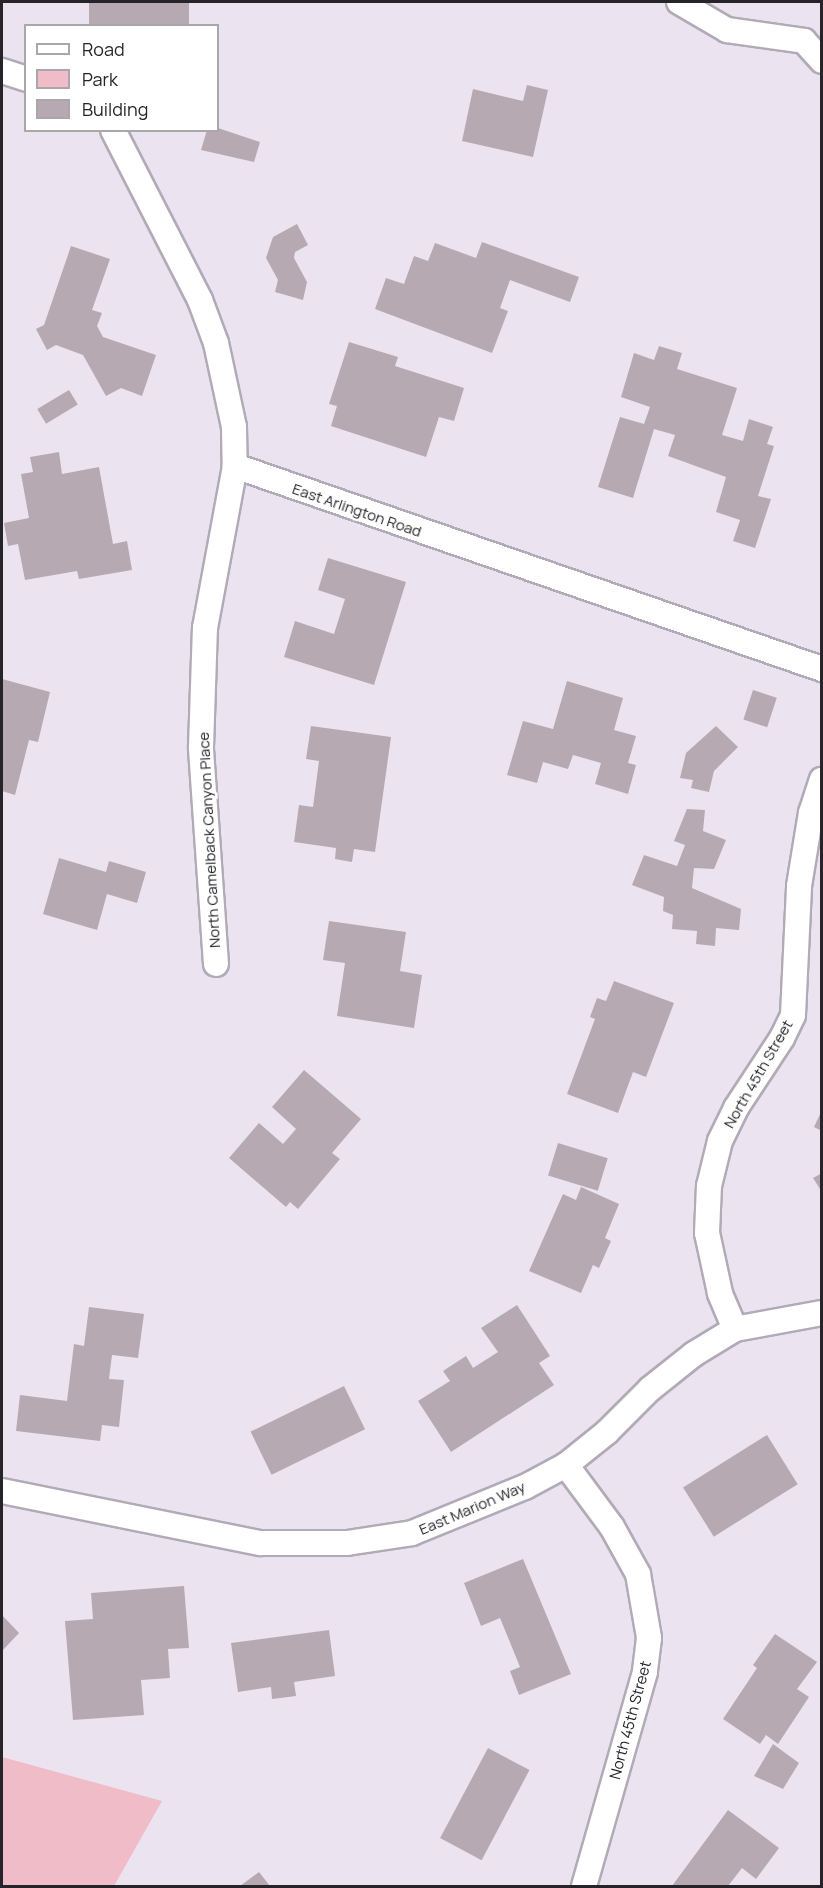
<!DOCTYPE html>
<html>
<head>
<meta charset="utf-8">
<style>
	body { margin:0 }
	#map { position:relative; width:823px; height:1888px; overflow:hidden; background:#ece3f0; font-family:Manrope,sans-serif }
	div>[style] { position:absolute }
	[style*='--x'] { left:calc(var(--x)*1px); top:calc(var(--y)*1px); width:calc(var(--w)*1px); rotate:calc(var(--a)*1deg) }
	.green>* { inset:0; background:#efbcc7 }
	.building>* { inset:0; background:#b7a9b2; transform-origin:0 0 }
	.roads { filter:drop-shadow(2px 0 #b2aab6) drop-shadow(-2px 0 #b2aab6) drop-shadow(0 2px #b2aab6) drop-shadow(0 -2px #b2aab6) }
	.street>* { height:24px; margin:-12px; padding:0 12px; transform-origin:12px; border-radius:12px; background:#fff }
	span { translate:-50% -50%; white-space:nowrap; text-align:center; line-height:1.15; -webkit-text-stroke:5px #fff; paint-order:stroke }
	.street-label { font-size:15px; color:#272429 }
	.frame { position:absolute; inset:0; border:3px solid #272429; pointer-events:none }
	.legend { position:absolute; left:24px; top:24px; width:195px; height:108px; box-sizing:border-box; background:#fff; border:2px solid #a9a7a9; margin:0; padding:8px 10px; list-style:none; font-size:18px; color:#272429 }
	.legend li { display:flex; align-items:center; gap:12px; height:30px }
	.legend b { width:30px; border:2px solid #a9a7a9 }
</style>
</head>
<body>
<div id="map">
	<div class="green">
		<div style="clip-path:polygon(2px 1757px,162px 1801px,114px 1886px,2px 1886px)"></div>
	</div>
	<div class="building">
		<div style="left:89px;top:2px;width:100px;height:25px"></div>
		<div style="clip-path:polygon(527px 85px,548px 90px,533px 157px,462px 141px,473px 89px,523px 101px)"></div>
		<div style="clip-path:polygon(218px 128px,260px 142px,254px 162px,201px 150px,207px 130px)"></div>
		<div style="clip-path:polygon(297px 224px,308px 245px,295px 252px,294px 258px,307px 282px,303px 300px,275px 292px,278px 280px,266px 258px,273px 237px)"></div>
		<div style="clip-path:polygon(482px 242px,579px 277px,570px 302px,510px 280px,500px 308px,508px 311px,492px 353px,375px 309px,386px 278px,404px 284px,414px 256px,428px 261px,435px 243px,476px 258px)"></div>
		<div style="clip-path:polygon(71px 246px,110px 259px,92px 310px,102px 313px,97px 326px,103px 337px,156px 355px,142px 396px,121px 388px,106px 396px,83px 355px,56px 345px,47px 350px,36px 329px,44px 325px)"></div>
		<div style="clip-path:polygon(349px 342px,398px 357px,395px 366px,464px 388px,454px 421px,439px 417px,426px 457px,331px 426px,337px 406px,329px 404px)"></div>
		<div style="clip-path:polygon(659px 346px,682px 353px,677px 369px,737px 388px,722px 435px,743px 441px,749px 419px,773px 427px,767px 444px,774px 446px,758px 496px,771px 499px,755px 548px,733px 541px,740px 520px,716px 512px,726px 477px,668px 456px,675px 435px,654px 429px,633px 498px,598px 487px,620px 417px,644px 424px,650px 407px,621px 397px,634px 353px,654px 360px)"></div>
		<div style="left:69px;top:390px;width:17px;height:37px;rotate:59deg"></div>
		<div style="clip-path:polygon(59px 452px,62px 474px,99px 467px,113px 544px,127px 541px,132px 570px,79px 579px,77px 571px,25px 580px,18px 544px,8px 546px,4px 523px,29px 518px,21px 474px,33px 472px,30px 457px)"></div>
		<div style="clip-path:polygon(328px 558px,406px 582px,374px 685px,284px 657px,295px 621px,334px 634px,345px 599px,318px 590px)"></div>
		<div style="clip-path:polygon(2px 679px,50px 692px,38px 742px,29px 740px,15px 795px,2px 791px)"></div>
		<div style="clip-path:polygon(567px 681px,623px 698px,614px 730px,636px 736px,628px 763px,636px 765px,628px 794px,595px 784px,601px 763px,573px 755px,568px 769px,543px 762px,537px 783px,507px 775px,523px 721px,553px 729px)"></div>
		<div style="left:753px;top:690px;width:25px;height:31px;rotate:18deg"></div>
		<div style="clip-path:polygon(311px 726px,391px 737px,375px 852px,354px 849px,352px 862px,335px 859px,336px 848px,294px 842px,299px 805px,313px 807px,319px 761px,306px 759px)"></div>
		<div style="clip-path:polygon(716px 726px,738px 747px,714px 771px,709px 792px,691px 788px,693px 780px,680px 778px,686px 753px)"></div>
		<div style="clip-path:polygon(687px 809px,705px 810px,703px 831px,726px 840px,714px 869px,694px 868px,692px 888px,741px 909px,739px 930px,716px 928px,715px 946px,696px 944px,697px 931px,672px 929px,673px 915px,663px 911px,664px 897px,632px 885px,644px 855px,677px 866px,685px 845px,674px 841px)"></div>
		<div style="clip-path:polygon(59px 858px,106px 872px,109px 861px,146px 872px,137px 903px,107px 894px,97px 930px,43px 914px)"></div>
		<div style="clip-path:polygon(329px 921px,406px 932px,400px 971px,422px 975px,414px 1028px,337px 1016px,345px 963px,323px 960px)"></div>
		<div style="clip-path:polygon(614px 981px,674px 1003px,646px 1077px,633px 1072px,618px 1113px,567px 1094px,595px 1019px,590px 1017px,597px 998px,606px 1001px)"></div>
		<div style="clip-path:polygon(304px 1070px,361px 1119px,332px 1153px,340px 1159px,298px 1209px,290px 1202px,286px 1207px,229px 1158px,259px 1123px,283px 1144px,296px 1129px,272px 1107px)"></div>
		<div style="clip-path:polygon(822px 1110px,822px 1131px,814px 1127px)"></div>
		<div style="left:558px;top:1143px;width:52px;height:34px;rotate:17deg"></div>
		<div style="clip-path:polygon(822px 1173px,822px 1192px,813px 1178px)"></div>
		<div style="clip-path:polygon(581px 1187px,619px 1204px,605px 1238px,611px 1241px,599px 1268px,593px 1265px,581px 1293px,529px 1271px,563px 1194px,576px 1200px)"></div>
		<div style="clip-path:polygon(517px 1305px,550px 1356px,539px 1363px,554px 1385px,451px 1452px,418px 1401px,450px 1381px,443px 1371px,466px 1356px,473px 1368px,498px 1352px,481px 1328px)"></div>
		<div style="clip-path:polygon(89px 1307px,144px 1314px,138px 1358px,112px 1355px,109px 1379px,124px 1380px,119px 1427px,102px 1425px,100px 1441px,16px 1431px,20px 1395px,67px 1401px,74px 1344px,84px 1346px)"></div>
		<div style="left:344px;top:1386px;width:48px;height:104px;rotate:64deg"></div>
		<div style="left:767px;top:1435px;width:58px;height:99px;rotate:58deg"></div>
		<div style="clip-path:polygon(523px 1559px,571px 1674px,519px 1695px,510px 1671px,520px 1667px,500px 1618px,481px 1626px,464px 1583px)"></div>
		<div style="clip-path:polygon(184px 1586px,189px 1648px,168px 1649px,170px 1678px,141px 1680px,144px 1715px,73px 1720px,65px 1621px,93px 1619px,91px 1593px)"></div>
		<div style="clip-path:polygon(2px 1615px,19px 1633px,2px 1651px)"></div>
		<div style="clip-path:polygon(329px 1630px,335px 1676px,294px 1682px,296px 1696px,272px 1699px,271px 1687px,238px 1692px,231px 1643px)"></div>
		<div style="clip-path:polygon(775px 1634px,817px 1662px,797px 1689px,809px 1697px,778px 1744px,766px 1735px,760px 1744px,723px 1719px,757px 1668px,753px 1665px)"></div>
		<div style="clip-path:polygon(773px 1744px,799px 1763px,783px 1789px,754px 1776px)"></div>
		<div style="left:488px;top:1748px;width:47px;height:102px;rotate:28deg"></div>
		<div style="clip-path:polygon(728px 1810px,779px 1848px,756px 1879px,742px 1868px,728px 1886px,672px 1886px)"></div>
		<div style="clip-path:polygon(259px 1872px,270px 1886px,240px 1886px)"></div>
	</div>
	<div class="roads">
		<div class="street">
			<div style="--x:679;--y:2;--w:56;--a:30.3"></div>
			<div style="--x:727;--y:30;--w:78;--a:8.1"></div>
			<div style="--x:804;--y:41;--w:27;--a:48"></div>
			<div style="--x:2;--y:71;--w:25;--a:18"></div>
			<div style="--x:113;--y:130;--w:191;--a:62.9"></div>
			<div style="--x:200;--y:300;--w:46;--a:69.6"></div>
			<div style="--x:216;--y:343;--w:86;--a:77.9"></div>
			<div style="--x:234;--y:427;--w:39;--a:89"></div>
			<div style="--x:235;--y:466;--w:621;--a:19.08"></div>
			<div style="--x:216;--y:964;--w:218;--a:-94"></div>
			<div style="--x:201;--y:747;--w:119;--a:-88.1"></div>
			<div style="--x:205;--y:628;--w:165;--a:-79.5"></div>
			<div style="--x:735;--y:1329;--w:39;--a:-113"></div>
			<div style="--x:720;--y:1293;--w:61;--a:-102.2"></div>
			<div style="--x:707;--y:1233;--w:47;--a:-87.6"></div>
			<div style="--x:709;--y:1186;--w:46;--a:-76.3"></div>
			<div style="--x:720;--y:1141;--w:37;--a:-64"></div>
			<div style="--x:736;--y:1108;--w:84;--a:-56.7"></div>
			<div style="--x:782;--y:1038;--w:25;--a:-64"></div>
			<div style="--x:793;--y:1015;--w:129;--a:-87.3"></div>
			<div style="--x:799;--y:886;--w:74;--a:-80.7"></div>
			<div style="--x:811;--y:813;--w:35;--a:-72"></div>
			<div style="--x:566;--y:1465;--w:77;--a:53.4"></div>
			<div style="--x:612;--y:1527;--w:54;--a:61"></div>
			<div style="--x:638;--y:1574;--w:65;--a:80.2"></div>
			<div style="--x:649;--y:1638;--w:34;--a:97"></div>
			<div style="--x:645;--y:1672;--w:223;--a:105.9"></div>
			<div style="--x:2;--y:1491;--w:264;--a:11.4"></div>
			<div style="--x:261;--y:1543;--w:86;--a:0"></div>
			<div style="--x:347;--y:1543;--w:66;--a:-8.7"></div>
			<div style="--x:412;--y:1533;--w:122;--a:-22.2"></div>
			<div style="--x:525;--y:1487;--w:47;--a:-28.2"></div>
			<div style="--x:566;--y:1465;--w:53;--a:-38.8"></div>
			<div style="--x:607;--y:1432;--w:61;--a:-45"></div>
			<div style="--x:650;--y:1389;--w:56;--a:-38.5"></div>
			<div style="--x:694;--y:1354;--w:48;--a:-31.4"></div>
			<div style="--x:735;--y:1329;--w:88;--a:-10.4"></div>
		</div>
	</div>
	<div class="street-label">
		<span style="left:357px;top:510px;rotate:19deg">East Arlington Road</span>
		<span style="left:209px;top:840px;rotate:-93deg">North Camelback Canyon Place</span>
		<span style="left:758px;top:1074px;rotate:-60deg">North 45th Street</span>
		<span style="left:472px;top:1508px;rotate:-23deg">East Marion Way</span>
		<span style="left:630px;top:1720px;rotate:-75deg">North 45th Street</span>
	</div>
	<div class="frame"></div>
	<ul class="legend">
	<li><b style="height:8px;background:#fff"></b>Road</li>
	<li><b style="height:16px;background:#efbcc7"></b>Park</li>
	<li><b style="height:16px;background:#b7a9b2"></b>Building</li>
	</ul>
</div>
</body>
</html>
